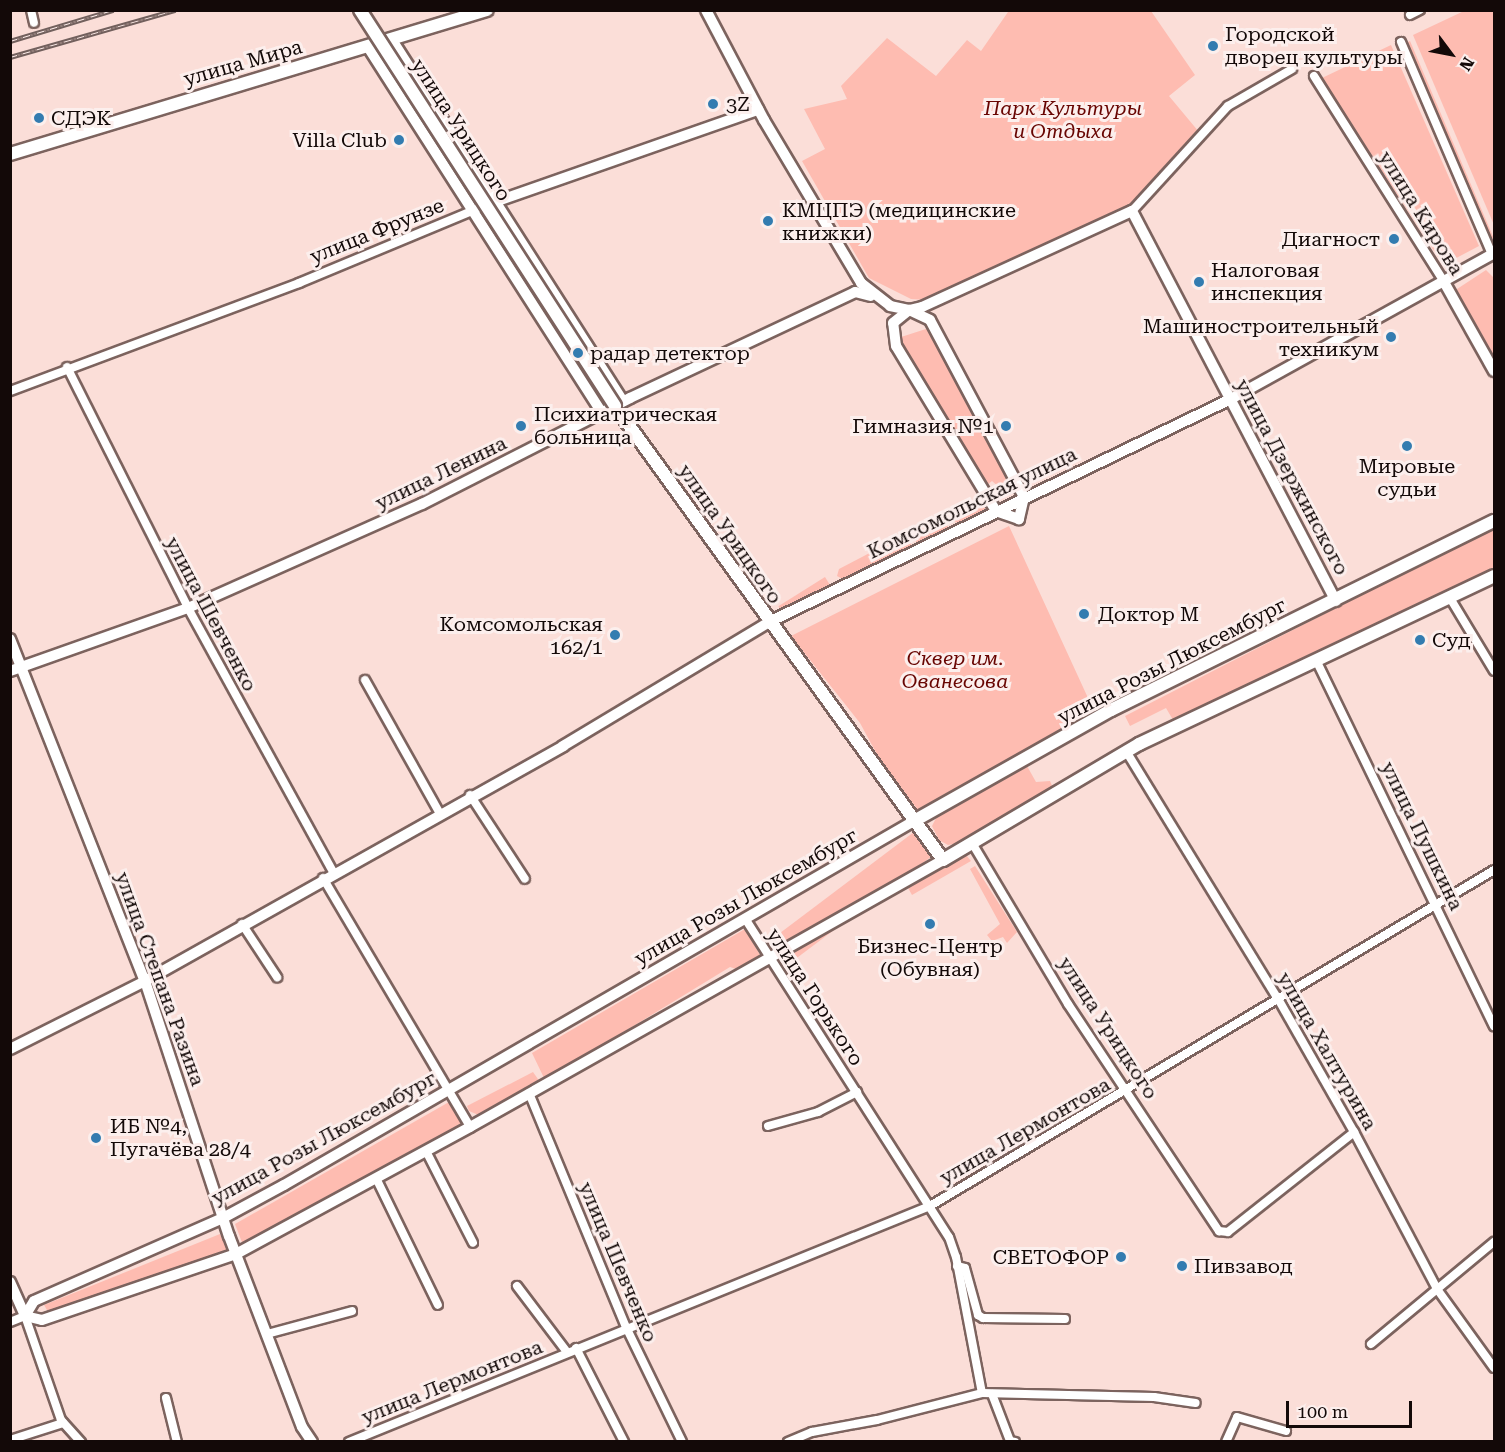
<!DOCTYPE html>
<html>
<head>
<meta charset="utf-8">
<style>
	body { margin:0 }
	#map { position:relative; width:1505px; height:1452px; overflow:hidden; background:#fbded8; font-family:"Roboto Serif",serif }
	div>[style] { position:absolute }
	[style*='--x'] { left:calc(var(--x)*1px); top:calc(var(--y)*1px); width:calc(var(--w)*1px); rotate:calc(var(--a)*1deg) }
	.green>* { inset:0; background:#febcb1; transform-origin:0 0 }
	.roads { filter:drop-shadow(2px 0 #7c635e) drop-shadow(-2px 0 #7c635e) drop-shadow(0 2px #7c635e) drop-shadow(0 -2px #7c635e) }
	.street>* { height:8px; margin:-4px; padding:0 4px; transform-origin:4px; border-radius:4px; background:#fff }
	.secondary>* { height:10px; margin:-5px; padding:0 5px; transform-origin:5px; border-radius:5px; background:#fff }
	.primary>* { height:12px; margin:-6px; padding:0 6px; transform-origin:6px; border-radius:6px; background:#fff }
	.rail>* { height:4.5px; margin-top:-2.25px; transform-origin:0; background:repeating-linear-gradient(90deg,#fcefed 0 7px,#72605d 0 14px); box-sizing:border-box; border-block:2px solid #72605d }
	.bridges { filter:drop-shadow(2px 0 #7c635e) drop-shadow(-2px 0 #7c635e) drop-shadow(0 2px #7c635e) drop-shadow(0 -2px #7c635e) }
	.primary-bridge>* { height:12px; margin:-6px; padding:0 6px; transform-origin:6px; border-radius:6px; background:#fff }
	.dots>* { width:16px; height:16px; translate:-50% -50%; box-sizing:border-box; border:3px solid #fcefed; border-radius:50% }
	span { translate:-50% -50%; white-space:nowrap; text-align:center; line-height:1.15; -webkit-text-stroke:6px #fcefed; paint-order:stroke }
	.poi-label { font-size:20px; color:#130908 }
	.left { translate:0 -50%; text-align:left }
	.right { translate:-100% -50%; text-align:right }
	.street-label { font-size:20px; color:#130908 }
	.park-label { font-size:20px; color:#680502; font-style:italic }
	.frame { position:absolute; inset:0; border:12px solid #130908; pointer-events:none }
	.north { position:absolute; left:1421px; top:24px; width:60px; height:60px; -webkit-text-stroke:4px #fcefed; paint-order:stroke; rotate:122deg; font-size:16px; font-weight:700; line-height:24px; text-align:center; color:#130908 }
	.north::after { content:''; display:block; margin:auto; width:21px; height:27px; background:#130908; clip-path:polygon(50% 0,100% 100%,50% 72%,0 100%) }
	.scale { position:absolute; left:1286px; top:1401px; width:126px; height:27px; box-sizing:border-box; border:3px solid #130908; border-top:0; padding-left:8px; font-size:18px; line-height:21px; white-space:nowrap; color:#130908; -webkit-text-stroke:4px #fcefed; paint-order:stroke }
</style>
</head>
<body>
<div id="map">
	<div class="green">
		<div style="clip-path:polygon(1151px 11px,1195px 75px,1169px 96px,1199px 132px,1135px 202px,928px 300px,911px 299px,869px 278px,802px 161px,825px 149px,804px 109px,847px 99px,841px 86px,887px 38px,936px 76px,967px 40px,981px 51px,1008px 12px)"></div>
		<div style="clip-path:polygon(1464px 11px,1494px 11px,1494px 225px,1413px 35px)"></div>
		<div style="left:1410px;top:41px;width:214px;height:4px;rotate:67deg"></div>
		<div style="clip-path:polygon(1391px 45px,1479px 246px,1443px 265px,1322px 78px)"></div>
		<div style="clip-path:polygon(1486px 270px,1494px 278px,1494px 363px,1454px 291px)"></div>
		<div style="clip-path:polygon(929px 328px,1014px 486px,1000px 488px,992px 481px,986px 486px,898px 338px)"></div>
		<div style="clip-path:polygon(979px 499px,987px 511px,961px 524px,952px 521px,952px 510px)"></div>
		<div style="clip-path:polygon(938px 517px,947px 518px,948px 530px,917px 543px,911px 531px)"></div>
		<div style="clip-path:polygon(1009px 526px,1094px 711px,918px 810px,879px 758px,860px 723px,791px 636px)"></div>
		<div style="clip-path:polygon(1494px 527px,1494px 571px,1176px 725px,1166px 708px,1130px 726px,1125px 716px)"></div>
		<div style="clip-path:polygon(906px 534px,913px 548px,846px 581px,837px 576px,839px 569px)"></div>
		<div style="left:825px;top:577px;width:13px;height:55px;rotate:58deg"></div>
		<div style="clip-path:polygon(1027px 766px,1036px 782px,1050px 781px,1053px 788px,959px 843px,948px 845px,939px 840px,932px 826px,937px 816px)"></div>
		<div style="left:914px;top:832px;width:30px;height:181px;rotate:53deg"></div>
		<div style="clip-path:polygon(966px 855px,971px 861px,912px 895px,907px 886px)"></div>
		<div style="clip-path:polygon(975px 866px,1017px 932px,1007px 943px,1003px 937px,992px 941px,987px 935px,1000px 924px,970px 869px)"></div>
		<div style="clip-path:polygon(745px 929px,760px 955px,736px 969px,730px 967px,545px 1080px,532px 1053px)"></div>
		<div style="clip-path:polygon(533px 1072px,540px 1082px,481px 1116px,469px 1111px,467px 1106px)"></div>
		<div style="clip-path:polygon(449px 1102px,465px 1125px,243px 1245px,235px 1224px)"></div>
		<div style="clip-path:polygon(220px 1234px,228px 1250px,50px 1315px,44px 1305px)"></div>
	</div>
	<div class="roads">
		<div class="street">
			<div style="--x:31;--y:10;--w:13;--a:77"></div>
			<div style="--x:1410;--y:15;--w:11;--a:-27"></div>
			<div style="--x:1401;--y:42;--w:231;--a:66.8"></div>
			<div style="--x:1314;--y:76;--w:244;--a:57.7"></div>
			<div style="--x:1132;--y:211;--w:142;--a:-47.6"></div>
			<div style="--x:1228;--y:106;--w:74;--a:-30"></div>
			<div style="--x:67;--y:367;--w:270;--a:63.3"></div>
			<div style="--x:188;--y:608;--w:301;--a:61.2"></div>
			<div style="--x:10;--y:391;--w:309;--a:-20.5"></div>
			<div style="--x:299;--y:283;--w:208;--a:-22.6"></div>
			<div style="--x:1450;--y:598;--w:85;--a:58.9"></div>
			<div style="--x:1317;--y:662;--w:405;--a:64.1"></div>
			<div style="--x:365;--y:680;--w:151;--a:60.7"></div>
			<div style="--x:1126;--y:751;--w:289;--a:58.5"></div>
			<div style="--x:1277;--y:997;--w:155;--a:60.3"></div>
			<div style="--x:1354;--y:1132;--w:178;--a:62.1"></div>
			<div style="--x:1437;--y:1289;--w:97;--a:54.2"></div>
			<div style="--x:470;--y:795;--w:100;--a:56.8"></div>
			<div style="--x:972;--y:843;--w:187;--a:59.2"></div>
			<div style="--x:1068;--y:1004;--w:273;--a:56.4"></div>
			<div style="--x:1219;--y:1231;--w:9;--a:6"></div>
			<div style="--x:1228;--y:1232;--w:161;--a:-38.4"></div>
			<div style="--x:323;--y:878;--w:289;--a:59.4"></div>
			<div style="--x:746;--y:920;--w:376;--a:57.4"></div>
			<div style="--x:949;--y:1237;--w:21;--a:71"></div>
			<div style="--x:956;--y:1257;--w:138;--a:79.2"></div>
			<div style="--x:242;--y:924;--w:64;--a:56.6"></div>
			<div style="--x:529;--y:1093;--w:253;--a:67.5"></div>
			<div style="--x:626;--y:1327;--w:128;--a:64"></div>
			<div style="--x:768;--y:1126;--w:52;--a:-15.6"></div>
			<div style="--x:818;--y:1112;--w:44;--a:-27.1"></div>
			<div style="--x:426;--y:1151;--w:103;--a:62.9"></div>
			<div style="--x:376;--y:1178;--w:141;--a:64"></div>
			<div style="--x:957;--y:1266;--w:8;--a:14"></div>
			<div style="--x:965;--y:1268;--w:49;--a:74.5"></div>
			<div style="--x:978;--y:1315;--w:6;--a:31"></div>
			<div style="--x:983;--y:1318;--w:82;--a:0.7"></div>
			<div style="--x:517;--y:1286;--w:83;--a:52.9"></div>
			<div style="--x:10;--y:1322;--w:16;--a:-22"></div>
			<div style="--x:25;--y:1316;--w:110;--a:70.9"></div>
			<div style="--x:61;--y:1420;--w:30;--a:48"></div>
			<div style="--x:267;--y:1334;--w:88;--a:-15.1"></div>
			<div style="--x:1371;--y:1344;--w:160;--a:-39.7"></div>
			<div style="--x:576;--y:1348;--w:106;--a:62.9"></div>
			<div style="--x:992;--y:1394;--w:50;--a:69"></div>
			<div style="--x:1010;--y:1441;--w:5;--a:11"></div>
			<div style="--x:166;--y:1398;--w:45;--a:76"></div>
			<div style="--x:10;--y:1440;--w:56;--a:-17.8"></div>
			<div style="--x:349;--y:1442;--w:627;--a:-22.11"></div>
			<div style="--x:930;--y:1206;--w:656;--a:-30.78"></div>
			<div style="--x:788;--y:1442;--w:26;--a:-23"></div>
			<div style="--x:812;--y:1432;--w:66;--a:-10.5"></div>
			<div style="--x:877;--y:1420;--w:108;--a:-14.4"></div>
			<div style="--x:982;--y:1393;--w:172;--a:1.3"></div>
			<div style="--x:1154;--y:1397;--w:42;--a:8.1"></div>
			<div style="--x:1226;--y:1442;--w:27;--a:-66"></div>
			<div style="--x:1237;--y:1417;--w:51;--a:15.9"></div>
		</div>
		<div class="secondary">
			<div style="--x:706;--y:10;--w:124;--a:62.2"></div>
			<div style="--x:764;--y:120;--w:190;--a:59.2"></div>
			<div style="--x:861;--y:283;--w:37;--a:38"></div>
			<div style="--x:890;--y:306;--w:19;--a:12"></div>
			<div style="--x:909;--y:310;--w:13;--a:-13"></div>
			<div style="--x:922;--y:307;--w:231;--a:-24.6"></div>
			<div style="--x:1132;--y:211;--w:440;--a:62.4"></div>
			<div style="--x:392;--y:40;--w:429;--a:57.4"></div>
			<div style="--x:368;--y:47;--w:434;--a:57.4"></div>
			<div style="--x:495;--y:202;--w:279;--a:-19.3"></div>
			<div style="--x:1444;--y:282;--w:102;--a:60.7"></div>
			<div style="--x:909;--y:310;--w:23;--a:25"></div>
			<div style="--x:930;--y:320;--w:200;--a:62"></div>
			<div style="--x:1024;--y:497;--w:23;--a:103"></div>
			<div style="--x:1019;--y:519;--w:24;--a:-161"></div>
			<div style="--x:996;--y:511;--w:193;--a:-121.2"></div>
			<div style="--x:896;--y:346;--w:23;--a:-97"></div>
			<div style="--x:893;--y:323;--w:21;--a:-39"></div>
			<div style="--x:10;--y:639;--w:368;--a:68.5"></div>
			<div style="--x:145;--y:981;--w:268;--a:71.8"></div>
			<div style="--x:229;--y:1236;--w:204;--a:69.1"></div>
			<div style="--x:302;--y:1427;--w:18;--a:56"></div>
			<div style="--x:10;--y:671;--w:189;--a:-19.5"></div>
			<div style="--x:188;--y:608;--w:256;--a:-24"></div>
			<div style="--x:422;--y:504;--w:233;--a:-27"></div>
			<div style="--x:630;--y:398;--w:249;--a:-25.2"></div>
			<div style="--x:855;--y:292;--w:16;--a:14"></div>
			<div style="--x:10;--y:1049;--w:151;--a:-26.7"></div>
			<div style="--x:145;--y:981;--w:480;--a:-29.3"></div>
			<div style="--x:563;--y:746;--w:240;--a:-31"></div>
			<div style="--x:769;--y:622;--w:513;--a:-25.77"></div>
			<div style="--x:1231;--y:399;--w:301;--a:-29"></div>
			<div style="--x:10;--y:1282;--w:37;--a:66"></div>
			<div style="--x:25;--y:1316;--w:17;--a:13"></div>
			<div style="--x:42;--y:1320;--w:205;--a:-18.8"></div>
			<div style="--x:236;--y:1254;--w:266;--a:-28.5"></div>
			<div style="--x:470;--y:1127;--w:543;--a:-29.44"></div>
			<div style="--x:25;--y:1316;--w:17;--a:-59"></div>
			<div style="--x:34;--y:1301;--w:206;--a:-23.7"></div>
			<div style="--x:223;--y:1218;--w:69;--a:-28.4"></div>
			<div style="--x:284;--y:1185;--w:728;--a:-30.02"></div>
		</div>
		<div class="primary">
			<div style="--x:10;--y:154;--w:498;--a:-16.8"></div>
			<div style="--x:615;--y:406;--w:560;--a:54.15"></div>
			<div style="--x:943;--y:860;--w:228;--a:-30.6"></div>
			<div style="--x:1139;--y:744;--w:393;--a:-25.3"></div>
			<div style="--x:914;--y:821;--w:226;--a:-29.4"></div>
			<div style="--x:1111;--y:710;--w:427;--a:-26.3"></div>
		</div>
	</div>
	<div class="rail">
		<div style="--x:10;--y:41;--w:108;--a:-16.8"></div>
		<div style="--x:10;--y:57;--w:172;--a:-15.9"></div>
	</div>
	<div class="bridges">
		<div class="primary-bridge">
			<div style="--x:360;--y:10;--w:471;--a:57.2"></div>
		</div>
	</div>
	<div class="dots">
		<div style="left:1213px;top:46px;background:#337cb0"></div>
		<div style="left:713px;top:104px;background:#337cb0"></div>
		<div style="left:39px;top:118px;background:#337cb0"></div>
		<div style="left:399px;top:140px;background:#337cb0"></div>
		<div style="left:768px;top:221px;background:#337cb0"></div>
		<div style="left:1394px;top:239px;background:#337cb0"></div>
		<div style="left:1199px;top:282px;background:#337cb0"></div>
		<div style="left:1391px;top:337px;background:#337cb0"></div>
		<div style="left:578px;top:353px;background:#337cb0"></div>
		<div style="left:521px;top:426px;background:#337cb0"></div>
		<div style="left:1006px;top:426px;background:#337cb0"></div>
		<div style="left:1407px;top:446px;background:#337cb0"></div>
		<div style="left:1084px;top:614px;background:#337cb0"></div>
		<div style="left:615px;top:635px;background:#337cb0"></div>
		<div style="left:1420px;top:640px;background:#337cb0"></div>
		<div style="left:930px;top:924px;background:#337cb0"></div>
		<div style="left:96px;top:1138px;background:#337cb0"></div>
		<div style="left:1121px;top:1257px;background:#337cb0"></div>
		<div style="left:1182px;top:1266px;background:#337cb0"></div>
	</div>
	<div class="poi-label">
		<span class="left" style="left:1225px;top:46px">Городской<br>дворец культуры</span>
		<span class="left" style="left:726px;top:104px">3Z</span>
		<span class="left" style="left:51px;top:118px">СДЭК</span>
		<span class="right" style="left:387px;top:140px">Villa Club</span>
		<span class="left" style="left:782px;top:222px">КМЦПЭ (медицинские<br>книжки)</span>
		<span class="right" style="left:1380px;top:239px">Диагност</span>
		<span class="left" style="left:1211px;top:282px">Налоговая<br>инспекция</span>
		<span class="right" style="left:1379px;top:338px">Машиностроительный<br>техникум</span>
		<span class="left" style="left:590px;top:353px">радар детектор</span>
		<span class="left" style="left:534px;top:426px">Психиатрическая<br>больница</span>
		<span class="right" style="left:994px;top:426px">Гимназия №1</span>
		<span style="left:1407px;top:478px">Мировые<br>судьи</span>
		<span class="left" style="left:1098px;top:614px">Доктор М</span>
		<span class="right" style="left:603px;top:636px">Комсомольская<br>162/1</span>
		<span class="left" style="left:1432px;top:640px">Суд</span>
		<span style="left:930px;top:958px">Бизнес-Центр<br>(Обувная)</span>
		<span class="left" style="left:110px;top:1138px">ИБ №4,<br>Пугачёва 28/4</span>
		<span class="right" style="left:1109px;top:1257px">СВЕТОФОР</span>
		<span class="left" style="left:1194px;top:1266px">Пивзавод</span>
	</div>
	<div class="street-label">
		<span style="left:243px;top:63px;rotate:-16deg">улица Мира</span>
		<span style="left:461px;top:130px;rotate:57deg">улица Урицкого</span>
		<span style="left:1421px;top:213px;rotate:58deg">улица Кирова</span>
		<span style="left:377px;top:231px;rotate:-22deg">улица Фрунзе</span>
		<span style="left:441px;top:473px;rotate:-26deg">улица Ленина</span>
		<span style="left:1292px;top:477px;rotate:62deg">улица Дзержинского</span>
		<span style="left:972px;top:503px;rotate:-26deg">Комсомольская улица</span>
		<span style="left:730px;top:534px;rotate:55deg">улица Урицкого</span>
		<span style="left:211px;top:614px;rotate:62deg">улица Шевченко</span>
		<span style="left:1172px;top:661px;rotate:-27deg">улица Розы Люксембург</span>
		<span style="left:1422px;top:836px;rotate:64deg">улица Пушкина</span>
		<span style="left:746px;top:897px;rotate:-30deg">улица Розы Люксембург</span>
		<span style="left:160px;top:979px;rotate:70deg">улица Степана Разина</span>
		<span style="left:815px;top:997px;rotate:57deg">улица Горького</span>
		<span style="left:1108px;top:1028px;rotate:57deg">улица Урицкого</span>
		<span style="left:1327px;top:1051px;rotate:60deg">улица Халтурина</span>
		<span style="left:1025px;top:1131px;rotate:-30deg">улица Лермонтова</span>
		<span style="left:324px;top:1138px;rotate:-29deg">улица Розы Люксембург</span>
		<span style="left:618px;top:1262px;rotate:67deg">улица Шевченко</span>
		<span style="left:452px;top:1382px;rotate:-22deg">улица Лермонтова</span>
	</div>
	<div class="park-label">
		<span style="left:1063px;top:120px">Парк Культуры<br>и Отдыха</span>
		<span style="left:955px;top:670px">Сквер им.<br>Ованесова</span>
	</div>
	<div class="frame"></div>
	<div class="north">N</div>
	<div class="scale">100 m</div>
</div>
</body>
</html>
